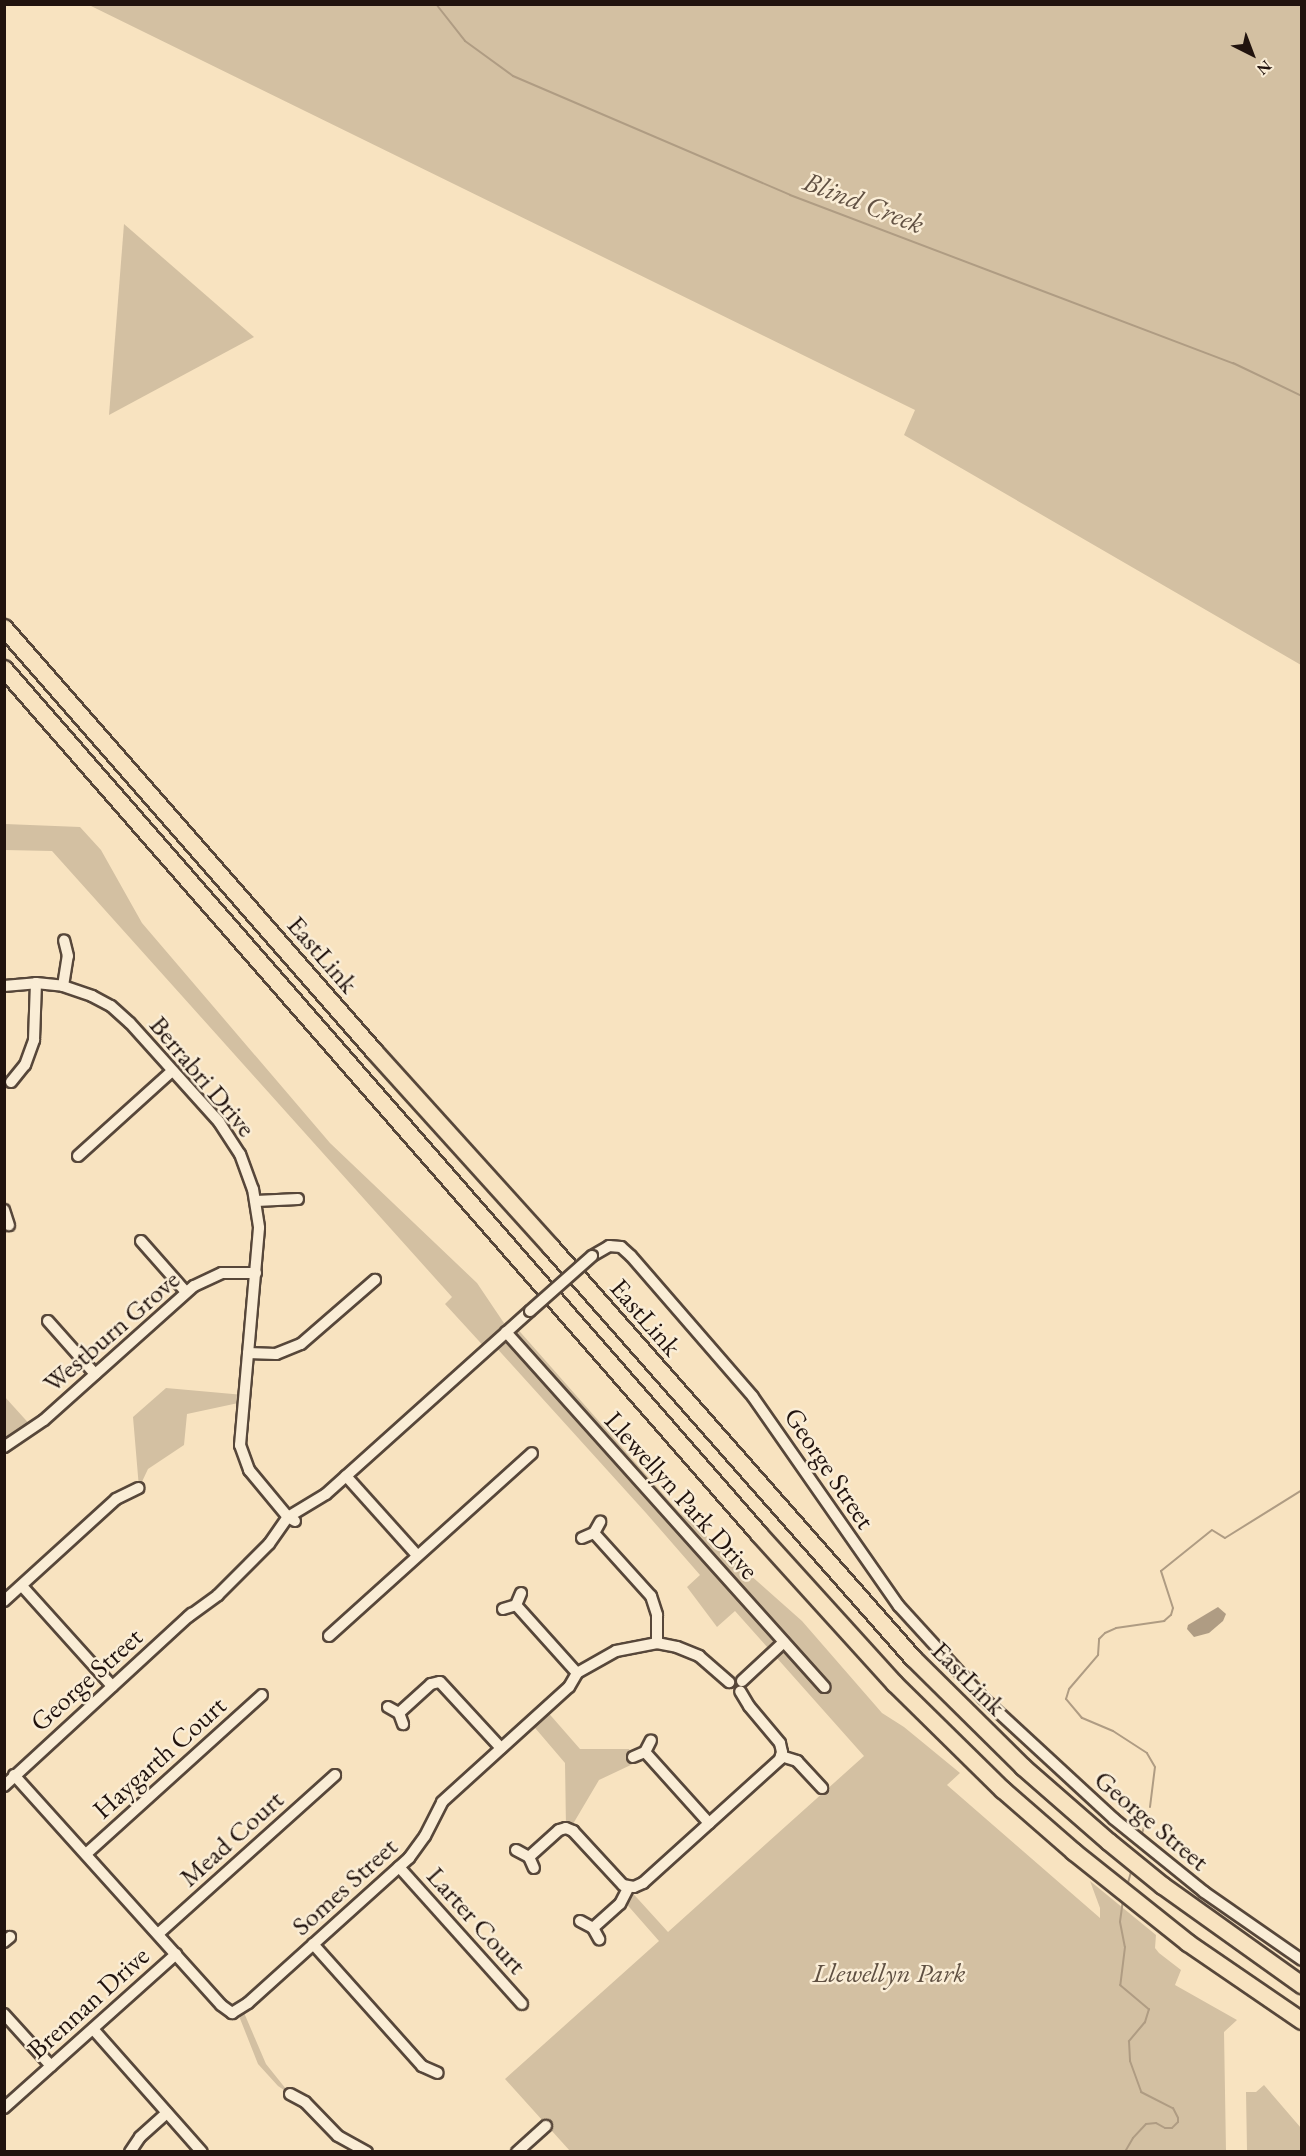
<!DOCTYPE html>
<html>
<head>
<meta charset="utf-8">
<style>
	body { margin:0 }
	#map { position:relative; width:1306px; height:2156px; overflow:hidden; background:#f8e3c0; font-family:"EB Garamond",serif }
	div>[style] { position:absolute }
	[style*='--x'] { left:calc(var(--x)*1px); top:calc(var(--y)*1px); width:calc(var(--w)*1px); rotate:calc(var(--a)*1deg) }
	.green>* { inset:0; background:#d3c0a2 }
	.water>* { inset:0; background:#af9c83 }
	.stream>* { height:2px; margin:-1px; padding:0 1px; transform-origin:1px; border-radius:1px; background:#af9c83 }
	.roads { filter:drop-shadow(2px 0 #57473a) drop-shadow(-2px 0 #57473a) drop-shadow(0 2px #57473a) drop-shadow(0 -2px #57473a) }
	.minor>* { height:10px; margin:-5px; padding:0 5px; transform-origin:5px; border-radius:5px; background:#faedd6 }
	.highway>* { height:16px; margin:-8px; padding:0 8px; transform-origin:8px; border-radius:8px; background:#f8e3c0 }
	.bridges { filter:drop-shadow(2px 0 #57473a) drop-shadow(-2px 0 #57473a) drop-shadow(0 2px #57473a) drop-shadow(0 -2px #57473a) }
	.minor-bridge>* { height:10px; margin:-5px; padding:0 5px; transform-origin:5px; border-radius:5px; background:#faedd6 }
	span { translate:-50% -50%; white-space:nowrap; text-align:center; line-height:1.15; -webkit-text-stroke:5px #faedd6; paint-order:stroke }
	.street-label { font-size:27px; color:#21130e }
	.park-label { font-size:27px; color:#5f5042; font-style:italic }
	.water-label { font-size:28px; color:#615143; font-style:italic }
	.frame { position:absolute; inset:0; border:6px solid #21130e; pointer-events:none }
	.north { position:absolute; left:1222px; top:24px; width:60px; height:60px; -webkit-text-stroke:4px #faedd6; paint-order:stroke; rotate:138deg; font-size:16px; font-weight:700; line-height:24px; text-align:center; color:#21130e }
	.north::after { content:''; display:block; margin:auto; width:21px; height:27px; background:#21130e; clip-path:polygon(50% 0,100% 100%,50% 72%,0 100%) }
</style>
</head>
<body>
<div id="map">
	<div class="green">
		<div style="clip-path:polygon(89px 5px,1301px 5px,1301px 665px,904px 435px,915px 410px)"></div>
		<div style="clip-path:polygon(124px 224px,254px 337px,109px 415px)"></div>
		<div style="clip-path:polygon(5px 824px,80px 827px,101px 850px,142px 923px,330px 1143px,477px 1283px,508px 1329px,514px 1325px,679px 1512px,802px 1621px,882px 1713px,904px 1727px,960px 1773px,947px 1785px,1100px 1918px,1100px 1908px,1090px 1881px,1156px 1935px,1155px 1948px,1159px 1953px,1181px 1970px,1175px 1985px,1237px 2020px,1224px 2032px,1226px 2151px,570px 2151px,505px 2079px,659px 1941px,623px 1900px,628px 1888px,668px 1932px,864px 1756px,735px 1611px,717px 1627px,687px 1587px,700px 1575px,646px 1513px,493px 1344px,486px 1349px,478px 1340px,445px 1304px,452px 1297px,52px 851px,5px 850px)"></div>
		<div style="clip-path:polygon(166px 1388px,244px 1395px,243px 1402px,187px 1414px,184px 1445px,148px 1469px,139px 1488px,133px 1417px)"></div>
		<div style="clip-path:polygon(4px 1396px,33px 1428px,4px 1446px)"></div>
		<div style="clip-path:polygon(545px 1709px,580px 1749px,629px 1749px,635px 1763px,599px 1780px,570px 1829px,566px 1828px,565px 1763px,530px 1722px)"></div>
		<div style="clip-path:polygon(242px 2008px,266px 2064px,290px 2094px,278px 2086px,258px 2064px,237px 2011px)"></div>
		<div style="clip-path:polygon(1264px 2085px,1301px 2128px,1301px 2151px,1247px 2151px,1246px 2092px,1256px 2092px)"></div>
	</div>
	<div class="water">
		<div style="clip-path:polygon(1218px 1607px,1226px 1614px,1223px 1621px,1209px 1633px,1194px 1637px,1187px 1629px,1188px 1625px)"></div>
	</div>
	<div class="stream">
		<div style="--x:436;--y:4;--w:47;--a:51.9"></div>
		<div style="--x:465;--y:41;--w:59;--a:36.1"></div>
		<div style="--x:513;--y:76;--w:301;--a:23.2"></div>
		<div style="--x:790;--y:195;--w:474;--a:20.8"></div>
		<div style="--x:1233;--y:363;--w:76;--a:25.6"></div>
		<div style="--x:1150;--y:1807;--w:40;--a:-82.9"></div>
		<div style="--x:1155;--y:1767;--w:16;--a:-120"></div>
		<div style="--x:1147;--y:1753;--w:40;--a:-147.1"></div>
		<div style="--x:1113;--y:1731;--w:34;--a:-157"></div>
		<div style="--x:1082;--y:1718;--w:25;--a:-130"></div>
		<div style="--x:1066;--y:1699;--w:10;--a:-73"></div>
		<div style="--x:1069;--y:1689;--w:45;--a:-49.5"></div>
		<div style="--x:1098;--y:1655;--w:16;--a:-86"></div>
		<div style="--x:1099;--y:1639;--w:8;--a:-45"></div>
		<div style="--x:1105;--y:1633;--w:12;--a:-24"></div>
		<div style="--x:1116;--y:1628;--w:49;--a:-8.3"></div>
		<div style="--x:1164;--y:1621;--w:9;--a:-41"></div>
		<div style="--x:1171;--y:1615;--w:7;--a:-74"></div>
		<div style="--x:1173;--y:1608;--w:39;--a:-108"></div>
		<div style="--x:1161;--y:1571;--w:65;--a:-38.8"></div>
		<div style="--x:1212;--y:1530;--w:15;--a:32"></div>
		<div style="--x:1225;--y:1538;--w:91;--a:-31.9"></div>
		<div style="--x:1141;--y:1837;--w:18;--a:-74"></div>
		<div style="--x:1127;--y:1886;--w:18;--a:-74"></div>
		<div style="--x:1123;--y:1900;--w:22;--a:98"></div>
		<div style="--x:1120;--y:1922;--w:25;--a:79"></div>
		<div style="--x:1125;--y:1947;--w:38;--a:97"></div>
		<div style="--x:1120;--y:1985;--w:38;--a:40"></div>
		<div style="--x:1149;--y:2009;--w:14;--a:107"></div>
		<div style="--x:1145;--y:2022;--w:25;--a:130"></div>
		<div style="--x:1129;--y:2041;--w:20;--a:87"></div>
		<div style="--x:1130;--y:2061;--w:33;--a:70"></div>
		<div style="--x:1141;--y:2092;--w:36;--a:27"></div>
		<div style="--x:1173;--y:2108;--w:11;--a:63"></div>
		<div style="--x:1178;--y:2118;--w:4;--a:90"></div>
		<div style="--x:1178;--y:2122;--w:8;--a:135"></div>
		<div style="--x:1172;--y:2128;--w:7;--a:180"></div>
		<div style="--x:1165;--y:2128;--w:10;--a:-151"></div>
		<div style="--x:1156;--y:2123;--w:10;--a:174"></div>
		<div style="--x:1146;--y:2124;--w:19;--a:133"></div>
		<div style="--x:1133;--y:2138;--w:16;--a:120"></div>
	</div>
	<div class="roads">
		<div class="minor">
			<div style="--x:4;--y:986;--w:32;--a:-5"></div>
			<div style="--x:36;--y:983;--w:27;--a:6"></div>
			<div style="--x:63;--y:986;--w:31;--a:19"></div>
			<div style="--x:92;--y:996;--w:21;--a:28"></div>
			<div style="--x:111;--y:1006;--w:25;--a:42"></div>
			<div style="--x:130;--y:1023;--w:133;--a:48"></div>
			<div style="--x:219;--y:1122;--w:38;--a:57"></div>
			<div style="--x:240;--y:1154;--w:37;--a:70"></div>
			<div style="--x:253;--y:1189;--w:39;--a:81"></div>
			<div style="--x:259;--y:1228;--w:218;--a:95"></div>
			<div style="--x:240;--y:1445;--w:27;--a:70"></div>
			<div style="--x:249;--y:1470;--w:61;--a:50.3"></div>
			<div style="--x:288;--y:1517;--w:8;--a:30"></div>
			<div style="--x:63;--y:986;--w:30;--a:-81"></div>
			<div style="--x:68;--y:956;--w:16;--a:-104"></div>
			<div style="--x:11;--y:1082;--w:22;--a:-51"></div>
			<div style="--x:25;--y:1065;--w:27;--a:-70"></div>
			<div style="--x:34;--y:1040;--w:57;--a:-88"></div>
			<div style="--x:78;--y:1156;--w:127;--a:-42.1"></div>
			<div style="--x:256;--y:1201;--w:42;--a:-2.7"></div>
			<div style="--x:4;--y:1210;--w:16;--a:72"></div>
			<div style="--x:141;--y:1241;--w:68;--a:48.6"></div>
			<div style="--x:592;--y:1256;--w:20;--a:-30"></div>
			<div style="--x:609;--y:1246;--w:12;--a:5"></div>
			<div style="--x:621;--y:1247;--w:13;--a:42"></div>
			<div style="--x:631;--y:1256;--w:186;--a:49.1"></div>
			<div style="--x:753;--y:1397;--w:255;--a:55.1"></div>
			<div style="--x:899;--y:1606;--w:125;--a:47.6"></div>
			<div style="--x:983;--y:1698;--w:178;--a:42.7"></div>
			<div style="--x:1114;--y:1819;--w:116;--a:39"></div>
			<div style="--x:1204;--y:1892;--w:119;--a:34.8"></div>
			<div style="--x:48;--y:1321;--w:71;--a:48.4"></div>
			<div style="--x:506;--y:1332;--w:477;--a:48.1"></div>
			<div style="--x:248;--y:1353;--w:28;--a:2"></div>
			<div style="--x:276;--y:1354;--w:27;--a:-22"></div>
			<div style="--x:301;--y:1344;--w:98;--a:-40.9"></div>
			<div style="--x:4;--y:1447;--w:48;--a:-34"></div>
			<div style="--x:44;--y:1420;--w:201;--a:-41.8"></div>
			<div style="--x:194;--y:1286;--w:31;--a:-25"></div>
			<div style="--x:222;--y:1273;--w:34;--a:0"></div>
			<div style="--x:346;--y:1476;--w:106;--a:48.1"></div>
			<div style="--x:594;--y:1533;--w:85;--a:47.9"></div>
			<div style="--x:651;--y:1596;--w:20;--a:72"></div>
			<div style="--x:657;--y:1615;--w:28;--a:90"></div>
			<div style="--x:582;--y:1538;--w:13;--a:-23"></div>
			<div style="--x:594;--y:1533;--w:13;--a:-61"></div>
			<div style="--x:22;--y:1586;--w:135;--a:48"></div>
			<div style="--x:4;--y:1601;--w:151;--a:-42.3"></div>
			<div style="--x:116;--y:1499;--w:25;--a:-26"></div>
			<div style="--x:516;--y:1605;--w:91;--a:48.1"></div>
			<div style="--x:503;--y:1609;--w:14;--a:-17"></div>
			<div style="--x:516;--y:1605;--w:13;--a:-67"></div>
			<div style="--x:188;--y:1617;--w:37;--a:-36"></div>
			<div style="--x:218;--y:1595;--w:72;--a:-45"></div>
			<div style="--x:269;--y:1544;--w:33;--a:-55"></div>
			<div style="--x:288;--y:1517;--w:44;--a:-31.2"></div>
			<div style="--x:326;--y:1494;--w:274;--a:-41.9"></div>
			<div style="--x:329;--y:1636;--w:273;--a:-42"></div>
			<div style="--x:742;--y:1681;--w:57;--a:-42.9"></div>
			<div style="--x:388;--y:1707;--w:13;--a:29"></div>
			<div style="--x:399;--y:1713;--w:12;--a:70"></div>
			<div style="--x:399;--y:1713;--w:43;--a:-42.2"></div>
			<div style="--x:431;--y:1684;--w:9;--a:-13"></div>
			<div style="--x:440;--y:1682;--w:90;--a:47.3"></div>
			<div style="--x:645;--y:1752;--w:96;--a:48"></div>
			<div style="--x:781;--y:1756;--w:17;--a:17"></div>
			<div style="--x:797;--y:1761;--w:37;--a:47"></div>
			<div style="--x:633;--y:1757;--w:13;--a:-23"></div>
			<div style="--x:645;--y:1752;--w:13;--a:-63"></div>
			<div style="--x:14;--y:1775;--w:309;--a:48"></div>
			<div style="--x:221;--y:2005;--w:14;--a:36"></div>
			<div style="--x:232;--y:2013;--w:19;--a:-32"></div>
			<div style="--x:248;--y:2003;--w:217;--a:-42"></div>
			<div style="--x:409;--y:1858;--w:27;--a:-54"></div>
			<div style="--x:425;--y:1836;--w:38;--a:-63"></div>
			<div style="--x:442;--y:1802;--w:171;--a:-42.2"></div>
			<div style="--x:569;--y:1687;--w:16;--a:-60"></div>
			<div style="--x:577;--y:1673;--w:45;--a:-29.4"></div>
			<div style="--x:616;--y:1651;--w:42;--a:-11"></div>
			<div style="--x:657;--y:1643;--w:20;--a:11"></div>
			<div style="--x:677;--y:1647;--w:24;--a:22"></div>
			<div style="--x:699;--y:1656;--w:40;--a:41"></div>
			<div style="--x:4;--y:1786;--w:255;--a:-42.6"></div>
			<div style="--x:516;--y:1850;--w:15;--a:28"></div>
			<div style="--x:529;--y:1857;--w:12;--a:66"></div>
			<div style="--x:86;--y:1854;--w:237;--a:-42.1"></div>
			<div style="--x:529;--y:1857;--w:40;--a:-42"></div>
			<div style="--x:559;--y:1830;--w:7;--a:-16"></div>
			<div style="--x:566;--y:1828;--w:8;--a:23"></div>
			<div style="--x:573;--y:1831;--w:74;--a:47.2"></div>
			<div style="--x:623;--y:1885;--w:11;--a:10"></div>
			<div style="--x:634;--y:1887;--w:10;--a:-24"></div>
			<div style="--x:643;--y:1883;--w:185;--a:-42.1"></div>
			<div style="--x:780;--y:1759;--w:7;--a:-74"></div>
			<div style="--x:782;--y:1752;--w:9;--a:-103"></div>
			<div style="--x:780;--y:1743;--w:48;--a:-130"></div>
			<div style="--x:749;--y:1706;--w:17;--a:-121"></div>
			<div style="--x:399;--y:1867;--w:184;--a:48.1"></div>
			<div style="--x:580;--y:1921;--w:15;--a:28"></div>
			<div style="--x:593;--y:1928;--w:13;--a:61"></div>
			<div style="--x:593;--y:1928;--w:36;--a:-42"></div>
			<div style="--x:620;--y:1904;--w:18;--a:-63"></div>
			<div style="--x:158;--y:1934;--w:238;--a:-41.9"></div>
			<div style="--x:4;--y:1942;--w:8;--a:-40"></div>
			<div style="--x:313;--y:1944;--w:164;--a:48.2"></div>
			<div style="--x:422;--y:2066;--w:17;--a:24"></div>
			<div style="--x:4;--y:2014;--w:70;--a:47.9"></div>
			<div style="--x:93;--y:2029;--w:164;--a:48.5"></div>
			<div style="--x:290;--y:2094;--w:17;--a:28"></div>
			<div style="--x:305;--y:2102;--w:47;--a:45.9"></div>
			<div style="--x:338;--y:2136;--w:33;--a:29"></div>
			<div style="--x:4;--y:2108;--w:231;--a:-41.8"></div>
			<div style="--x:130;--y:2152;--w:18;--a:-56"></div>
			<div style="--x:140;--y:2137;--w:36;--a:-42"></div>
			<div style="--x:517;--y:2152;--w:39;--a:-42"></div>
		</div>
		<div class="highway">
			<div style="--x:4;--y:628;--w:562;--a:48.82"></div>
			<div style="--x:374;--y:1051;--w:264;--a:47.9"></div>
			<div style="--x:551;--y:1247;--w:548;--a:48.63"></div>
			<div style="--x:913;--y:1658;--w:155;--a:44.7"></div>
			<div style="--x:1023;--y:1767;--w:114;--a:41.1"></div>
			<div style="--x:1109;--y:1842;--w:70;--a:39.2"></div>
			<div style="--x:1163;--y:1886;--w:171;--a:35.5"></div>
			<div style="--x:4;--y:669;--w:1148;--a:48.88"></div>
			<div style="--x:759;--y:1534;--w:202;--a:47.8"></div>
			<div style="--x:895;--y:1684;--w:151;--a:44.5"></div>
			<div style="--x:1003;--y:1790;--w:94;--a:41.1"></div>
			<div style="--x:1074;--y:1852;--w:146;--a:38.6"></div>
			<div style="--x:1188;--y:1943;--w:138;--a:34.4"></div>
		</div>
	</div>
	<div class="bridges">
		<div class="minor-bridge">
			<div style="--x:530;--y:1311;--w:83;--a:-41.6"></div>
		</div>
	</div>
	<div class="street-label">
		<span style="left:323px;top:954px;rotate:49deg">EastLink</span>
		<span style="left:203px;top:1076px;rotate:50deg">Berrabri Drive</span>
		<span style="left:646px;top:1317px;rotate:49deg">EastLink</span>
		<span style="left:111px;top:1331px;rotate:-41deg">Westburn Grove</span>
		<span style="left:830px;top:1468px;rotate:56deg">George Street</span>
		<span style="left:682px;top:1495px;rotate:48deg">Llewellyn Park Drive</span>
		<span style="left:969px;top:1678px;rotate:45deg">EastLink</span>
		<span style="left:86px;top:1679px;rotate:-42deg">George Street</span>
		<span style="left:159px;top:1757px;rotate:-42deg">Haygarth Court</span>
		<span style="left:1152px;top:1820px;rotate:40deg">George Street</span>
		<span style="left:231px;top:1838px;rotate:-42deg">Mead Court</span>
		<span style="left:344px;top:1886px;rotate:-42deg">Somes Street</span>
		<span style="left:477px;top:1920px;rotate:48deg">Larter Court</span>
		<span style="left:88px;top:2002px;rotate:-42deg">Brennan Drive</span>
	</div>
	<div class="park-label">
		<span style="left:889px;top:1973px">Llewellyn Park</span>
	</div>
	<div class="water-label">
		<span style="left:864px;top:202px;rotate:21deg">Blind Creek</span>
	</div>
	<div class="frame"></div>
	<div class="north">N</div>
</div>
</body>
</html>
